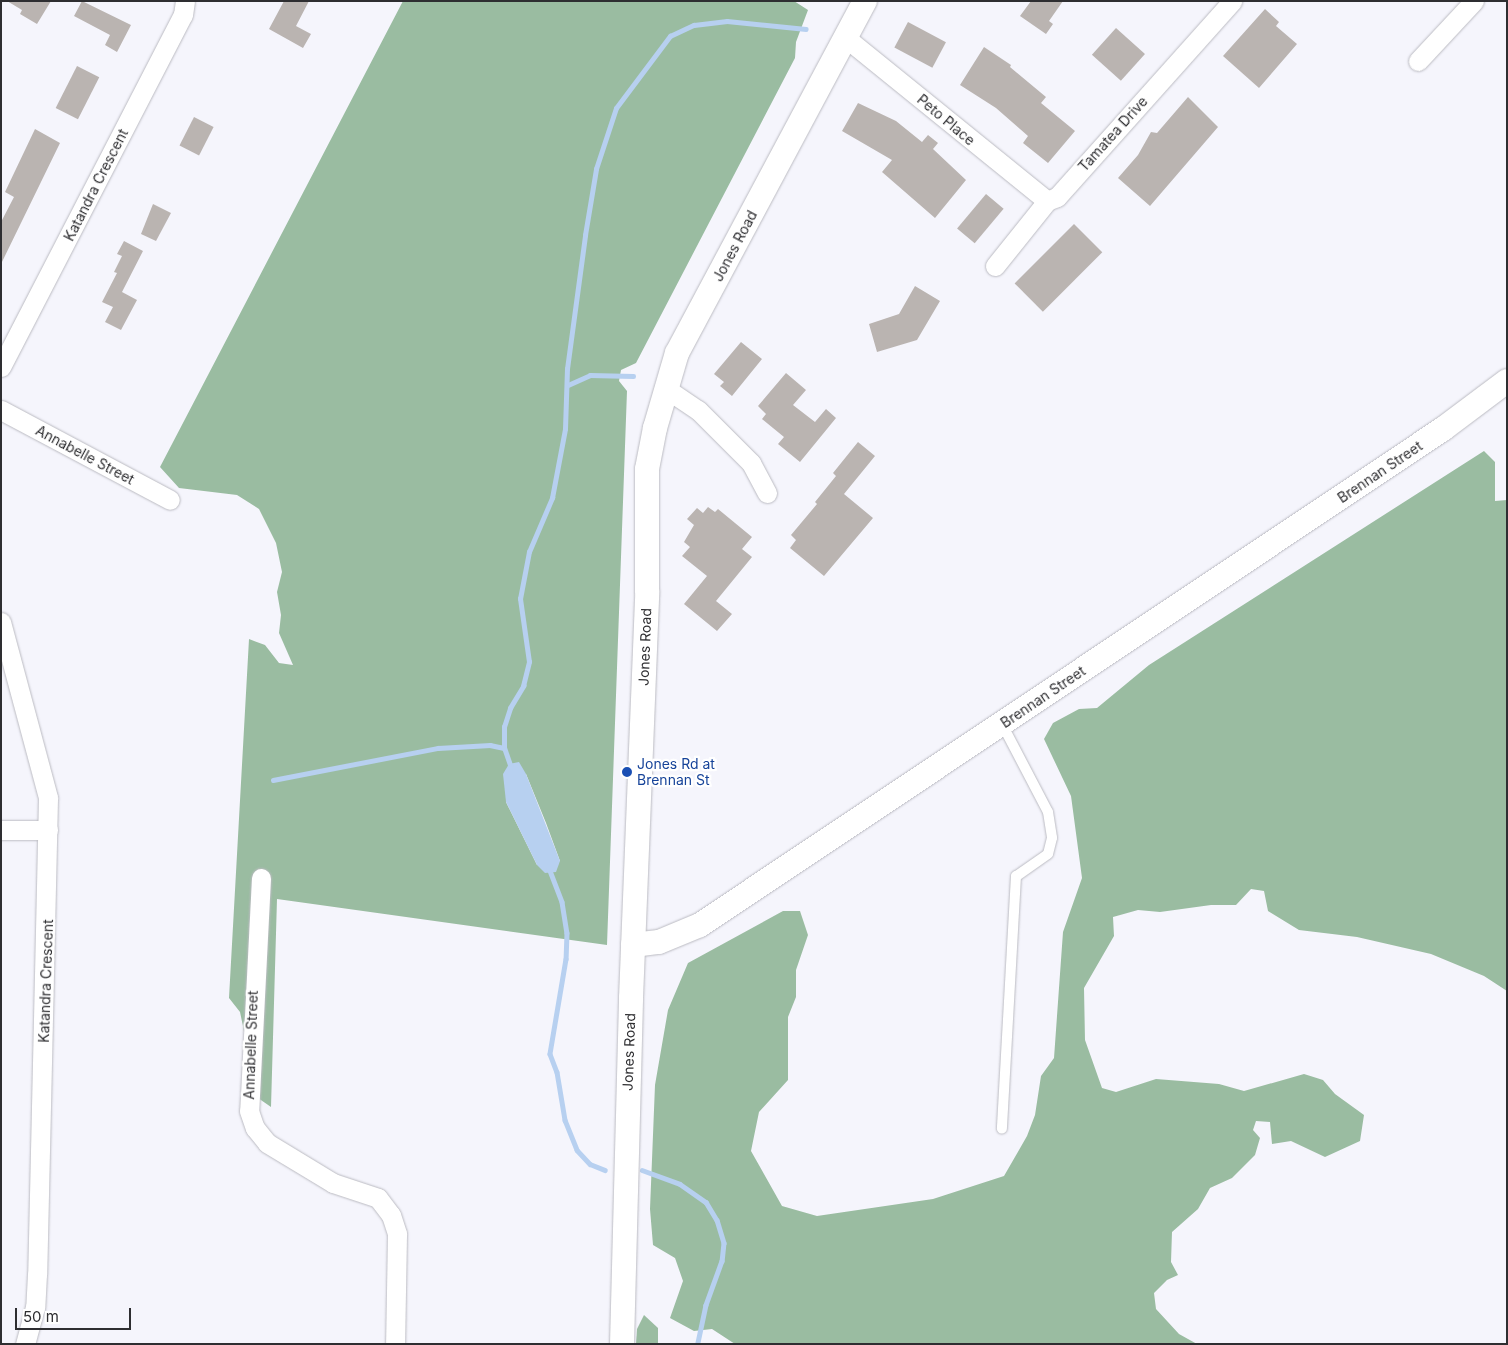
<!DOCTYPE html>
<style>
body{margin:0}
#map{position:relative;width:1508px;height:1345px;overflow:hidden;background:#f5f5fc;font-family:Inter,sans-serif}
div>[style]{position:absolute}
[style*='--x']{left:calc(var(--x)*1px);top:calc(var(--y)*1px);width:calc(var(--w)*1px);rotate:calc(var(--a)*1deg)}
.forest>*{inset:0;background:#9abca1}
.water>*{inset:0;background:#b7d0f0}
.stream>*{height:4.5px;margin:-2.25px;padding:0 2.25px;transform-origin:2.25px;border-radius:2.25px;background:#b7d0f0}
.building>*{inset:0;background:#bab4b1;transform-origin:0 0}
.roads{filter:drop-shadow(0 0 1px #bbbbc2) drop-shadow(0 0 1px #bbbbc2)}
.service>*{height:10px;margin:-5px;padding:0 5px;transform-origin:5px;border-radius:5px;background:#fff}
.minor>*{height:19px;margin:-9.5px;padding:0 9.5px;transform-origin:9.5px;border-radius:9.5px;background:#fff}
.tertiary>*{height:24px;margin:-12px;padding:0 12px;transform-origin:12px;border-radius:12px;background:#fff}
.dots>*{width:14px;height:14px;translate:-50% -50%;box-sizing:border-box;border:2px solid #fff;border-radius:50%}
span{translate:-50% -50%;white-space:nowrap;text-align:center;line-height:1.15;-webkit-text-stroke:4.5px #fff;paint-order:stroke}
.street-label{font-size:14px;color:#2e2e31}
.transit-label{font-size:14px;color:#164399}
.left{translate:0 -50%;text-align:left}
.frame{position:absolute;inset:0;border:2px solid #2e2e31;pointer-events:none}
.scale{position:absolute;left:15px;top:1308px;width:116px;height:22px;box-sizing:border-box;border:2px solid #2e2e31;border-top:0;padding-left:6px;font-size:15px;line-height:18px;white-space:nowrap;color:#2e2e31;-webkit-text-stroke:4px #fff;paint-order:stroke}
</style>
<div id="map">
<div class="forest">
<div style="clip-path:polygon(evenodd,403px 1px,794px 1px,808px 10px,796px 42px,795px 58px,636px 363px,621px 370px,619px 381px,627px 391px,607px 945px,277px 899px,271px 1107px,258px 1098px,240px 1012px,229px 998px,249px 639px,265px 645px,279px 663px,293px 665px,279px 633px,281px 615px,277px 592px,282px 572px,276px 543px,259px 509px,237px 495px,179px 488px,160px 467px,403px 1px,526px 774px,546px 823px,560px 861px,537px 865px,506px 802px,526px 774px)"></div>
<div style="clip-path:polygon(1484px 451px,1495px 462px,1495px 501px,1507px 500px,1507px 991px,1484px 976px,1431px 954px,1357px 937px,1299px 930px,1268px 911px,1264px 891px,1251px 889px,1236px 905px,1211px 905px,1160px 912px,1138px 910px,1113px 917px,1114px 936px,1084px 988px,1085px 1040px,1102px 1088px,1116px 1092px,1156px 1079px,1219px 1084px,1244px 1091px,1304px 1074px,1323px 1080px,1335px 1094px,1364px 1115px,1360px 1141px,1325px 1157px,1291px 1141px,1272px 1144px,1270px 1122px,1256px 1121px,1253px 1130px,1260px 1138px,1255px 1155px,1232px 1178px,1210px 1188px,1198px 1209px,1172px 1232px,1171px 1262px,1178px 1275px,1167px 1280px,1154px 1293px,1156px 1309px,1179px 1334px,1197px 1344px,735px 1344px,712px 1329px,694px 1331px,670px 1318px,683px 1281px,675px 1258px,653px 1245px,650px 1209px,655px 1085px,668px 1010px,688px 963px,783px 911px,800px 911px,808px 935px,796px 970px,796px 997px,788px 1017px,788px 1080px,759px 1112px,751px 1151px,782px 1206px,817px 1216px,933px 1199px,1004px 1176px,1027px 1136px,1035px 1115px,1041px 1076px,1054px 1058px,1063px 932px,1082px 878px,1071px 796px,1044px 739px,1053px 723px,1079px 709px,1097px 708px,1149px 665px)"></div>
<div style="clip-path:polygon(644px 1315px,658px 1328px,658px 1344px,636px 1344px,637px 1329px)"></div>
</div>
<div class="water">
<div style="clip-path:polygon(519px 762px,526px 774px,560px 861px,556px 872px,545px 873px,537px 865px,506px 802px,503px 774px,509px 764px)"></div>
</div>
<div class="stream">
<div style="--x:568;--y:385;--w:24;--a:-24"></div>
<div style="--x:590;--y:375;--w:43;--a:1.3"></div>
<div style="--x:511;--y:768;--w:21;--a:-109"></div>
<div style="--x:504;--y:748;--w:21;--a:-90"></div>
<div style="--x:504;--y:727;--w:20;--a:-72"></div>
<div style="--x:510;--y:708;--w:26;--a:-59"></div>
<div style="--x:523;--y:686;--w:25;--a:-76"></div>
<div style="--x:529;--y:662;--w:64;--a:-98.1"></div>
<div style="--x:520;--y:599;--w:48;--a:-79.2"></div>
<div style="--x:529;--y:552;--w:59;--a:-66.9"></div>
<div style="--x:552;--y:498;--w:70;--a:-79.3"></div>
<div style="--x:565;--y:429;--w:60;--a:-88.1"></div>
<div style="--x:567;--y:369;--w:135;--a:-82.3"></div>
<div style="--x:585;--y:235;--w:67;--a:-80.5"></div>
<div style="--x:596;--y:169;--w:64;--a:-71.8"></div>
<div style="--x:616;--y:108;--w:90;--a:-53.1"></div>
<div style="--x:670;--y:36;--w:26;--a:-25"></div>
<div style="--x:694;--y:25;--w:33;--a:-7"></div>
<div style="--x:727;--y:21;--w:79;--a:5.8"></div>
<div style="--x:273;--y:780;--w:168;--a:-11"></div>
<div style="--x:438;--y:748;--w:52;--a:-3.3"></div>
<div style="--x:490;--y:745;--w:14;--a:12"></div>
<div style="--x:549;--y:868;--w:36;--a:69"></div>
<div style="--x:562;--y:902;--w:31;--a:81"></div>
<div style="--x:567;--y:933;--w:26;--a:92"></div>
<div style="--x:566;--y:959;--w:96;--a:99.6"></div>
<div style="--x:550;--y:1054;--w:19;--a:69"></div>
<div style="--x:557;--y:1072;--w:49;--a:80.5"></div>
<div style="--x:565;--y:1120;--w:32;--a:68"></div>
<div style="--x:577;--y:1150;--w:19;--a:47"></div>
<div style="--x:590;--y:1164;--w:16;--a:22"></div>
<div style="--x:642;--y:1170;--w:40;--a:20.2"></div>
<div style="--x:680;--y:1184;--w:32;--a:35"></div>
<div style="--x:706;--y:1202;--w:21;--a:59"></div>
<div style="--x:717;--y:1220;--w:24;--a:73"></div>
<div style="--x:724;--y:1243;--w:18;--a:96"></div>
<div style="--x:722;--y:1261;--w:47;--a:110"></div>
<div style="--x:706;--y:1305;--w:40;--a:102"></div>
</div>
<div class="building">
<div style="clip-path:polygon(7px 1px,51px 1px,37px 24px,20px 14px,22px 10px)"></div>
<div style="clip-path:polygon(82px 1px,131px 25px,117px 52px,105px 45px,110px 35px,74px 16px)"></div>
<div style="clip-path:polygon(284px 1px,309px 1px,296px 26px,311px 34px,303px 48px,269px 29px)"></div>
<div style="clip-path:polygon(1031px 1px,1063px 1px,1049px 21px,1053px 24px,1046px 34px,1020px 16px)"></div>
<div style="clip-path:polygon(1265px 9px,1279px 22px,1276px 26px,1297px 44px,1259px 88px,1223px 56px)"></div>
<div style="left:908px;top:22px;width:43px;height:29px;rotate:28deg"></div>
<div style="left:1116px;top:28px;width:39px;height:36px;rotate:42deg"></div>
<div style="clip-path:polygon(984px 47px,1011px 65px,1010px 67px,1046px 97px,1041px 103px,1075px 131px,1048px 163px,1023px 143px,1028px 136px,996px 108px,960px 85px)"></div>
<div style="left:77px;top:66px;width:25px;height:47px;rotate:27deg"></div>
<div style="clip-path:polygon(1188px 97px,1218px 127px,1150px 206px,1118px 178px,1138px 155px,1151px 132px,1157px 133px)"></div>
<div style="clip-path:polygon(858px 103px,896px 121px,922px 142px,928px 135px,938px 143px,933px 149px,966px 180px,935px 218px,882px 172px,892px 160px,842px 131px)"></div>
<div style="left:194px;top:117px;width:22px;height:32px;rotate:27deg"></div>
<div style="clip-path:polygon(35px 129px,60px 143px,1px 264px,1px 222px,14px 197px,5px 192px)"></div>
<div style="left:986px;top:194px;width:23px;height:45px;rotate:40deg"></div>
<div style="clip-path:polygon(153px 204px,171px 213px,156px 241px,141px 234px)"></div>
<div style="left:1074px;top:224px;width:40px;height:84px;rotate:45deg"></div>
<div style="clip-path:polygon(124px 241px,143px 251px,122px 292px,137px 300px,121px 330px,105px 322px,113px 307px,102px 302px,117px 273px,114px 272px,122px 256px,117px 254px)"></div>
<div style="clip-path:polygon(915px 286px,940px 301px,917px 340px,877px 352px,869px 324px,899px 314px)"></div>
<div style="clip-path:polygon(741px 342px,762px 359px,732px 396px,720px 386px,724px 382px,714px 374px)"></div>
<div style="clip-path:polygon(786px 373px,806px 390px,793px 405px,815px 422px,826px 409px,836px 418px,800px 462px,778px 444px,784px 437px,762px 419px,766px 414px,758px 406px)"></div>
<div style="clip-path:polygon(858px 442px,875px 456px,844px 494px,873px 518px,824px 576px,790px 548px,796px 540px,791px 535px,817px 504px,815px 502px,836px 476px,833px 473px)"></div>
<div style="clip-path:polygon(708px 507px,715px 512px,718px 509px,752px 537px,742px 549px,752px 557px,716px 601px,732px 614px,717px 631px,684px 604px,707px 576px,682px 556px,690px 547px,684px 542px,694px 525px,687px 519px,697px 508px,703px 513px)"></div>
</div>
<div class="roads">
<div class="service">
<div style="--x:1002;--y:724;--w:99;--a:62.4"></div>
<div style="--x:1048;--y:812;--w:26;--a:81"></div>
<div style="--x:1052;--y:838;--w:16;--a:104"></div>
<div style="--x:1048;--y:854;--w:39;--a:145"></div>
<div style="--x:1016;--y:876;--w:253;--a:93.2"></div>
</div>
<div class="minor">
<div style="--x:846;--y:38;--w:259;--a:39"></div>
<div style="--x:1418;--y:61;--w:82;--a:-47"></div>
<div style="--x:995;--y:266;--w:83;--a:-51.3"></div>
<div style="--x:1047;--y:201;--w:11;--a:-22"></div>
<div style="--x:1057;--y:197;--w:263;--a:-48.2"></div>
<div style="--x:1;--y:367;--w:396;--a:-62.7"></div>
<div style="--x:183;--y:15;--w:14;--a:-82"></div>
<div style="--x:665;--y:388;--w:40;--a:34"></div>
<div style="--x:698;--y:410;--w:75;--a:45"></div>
<div style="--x:751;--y:463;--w:34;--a:62"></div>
<div style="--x:1;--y:410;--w:191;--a:28"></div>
<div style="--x:1;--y:622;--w:182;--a:75"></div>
<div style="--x:48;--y:798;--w:476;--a:91.3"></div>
<div style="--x:37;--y:1274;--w:33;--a:93"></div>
<div style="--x:35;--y:1307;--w:38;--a:105"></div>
<div style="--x:1;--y:830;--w:47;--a:0"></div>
<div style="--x:261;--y:878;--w:233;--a:92.9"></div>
<div style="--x:249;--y:1111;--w:18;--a:71"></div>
<div style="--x:255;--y:1128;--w:19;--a:51"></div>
<div style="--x:267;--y:1143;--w:77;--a:31.2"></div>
<div style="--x:333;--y:1183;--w:47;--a:18.4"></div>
<div style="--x:378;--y:1198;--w:21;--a:53"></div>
<div style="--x:391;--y:1215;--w:20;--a:72"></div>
<div style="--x:397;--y:1234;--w:110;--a:91"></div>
</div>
<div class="tertiary">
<div style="--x:633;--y:945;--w:26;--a:-7"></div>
<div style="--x:659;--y:942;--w:44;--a:-22.5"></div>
<div style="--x:700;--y:925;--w:893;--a:-33.73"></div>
<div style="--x:1443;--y:429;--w:80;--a:-36.9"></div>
<div style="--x:622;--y:1344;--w:346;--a:-88.5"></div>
<div style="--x:631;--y:998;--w:407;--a:-87.7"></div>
<div style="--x:647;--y:591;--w:122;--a:-90"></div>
<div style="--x:647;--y:469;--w:42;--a:-79"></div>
<div style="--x:655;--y:428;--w:78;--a:-73.7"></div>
<div style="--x:677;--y:353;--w:399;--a:-61.9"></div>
</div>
</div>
<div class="dots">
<div style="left:627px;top:772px;background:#1a4fb4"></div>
</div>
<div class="street-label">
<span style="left:946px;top:120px;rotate:40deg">Peto Place</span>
<span style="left:1113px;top:134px;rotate:-48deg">Tamatea Drive</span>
<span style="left:96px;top:185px;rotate:-63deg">Katandra Crescent</span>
<span style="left:735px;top:246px;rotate:-62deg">Jones Road</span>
<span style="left:85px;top:455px;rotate:28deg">Annabelle Street</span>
<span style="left:1380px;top:472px;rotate:-34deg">Brennan Street</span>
<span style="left:645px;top:647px;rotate:-88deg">Jones Road</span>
<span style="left:1043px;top:697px;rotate:-34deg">Brennan Street</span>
<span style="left:46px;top:981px;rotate:-88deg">Katandra Crescent</span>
<span style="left:251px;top:1045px;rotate:-88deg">Annabelle Street</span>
<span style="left:629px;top:1052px;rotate:-88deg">Jones Road</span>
</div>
<div class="transit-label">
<span class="left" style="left:637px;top:772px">Jones Rd at<br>Brennan St</span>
</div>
<div class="frame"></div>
<div class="scale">50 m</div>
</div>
